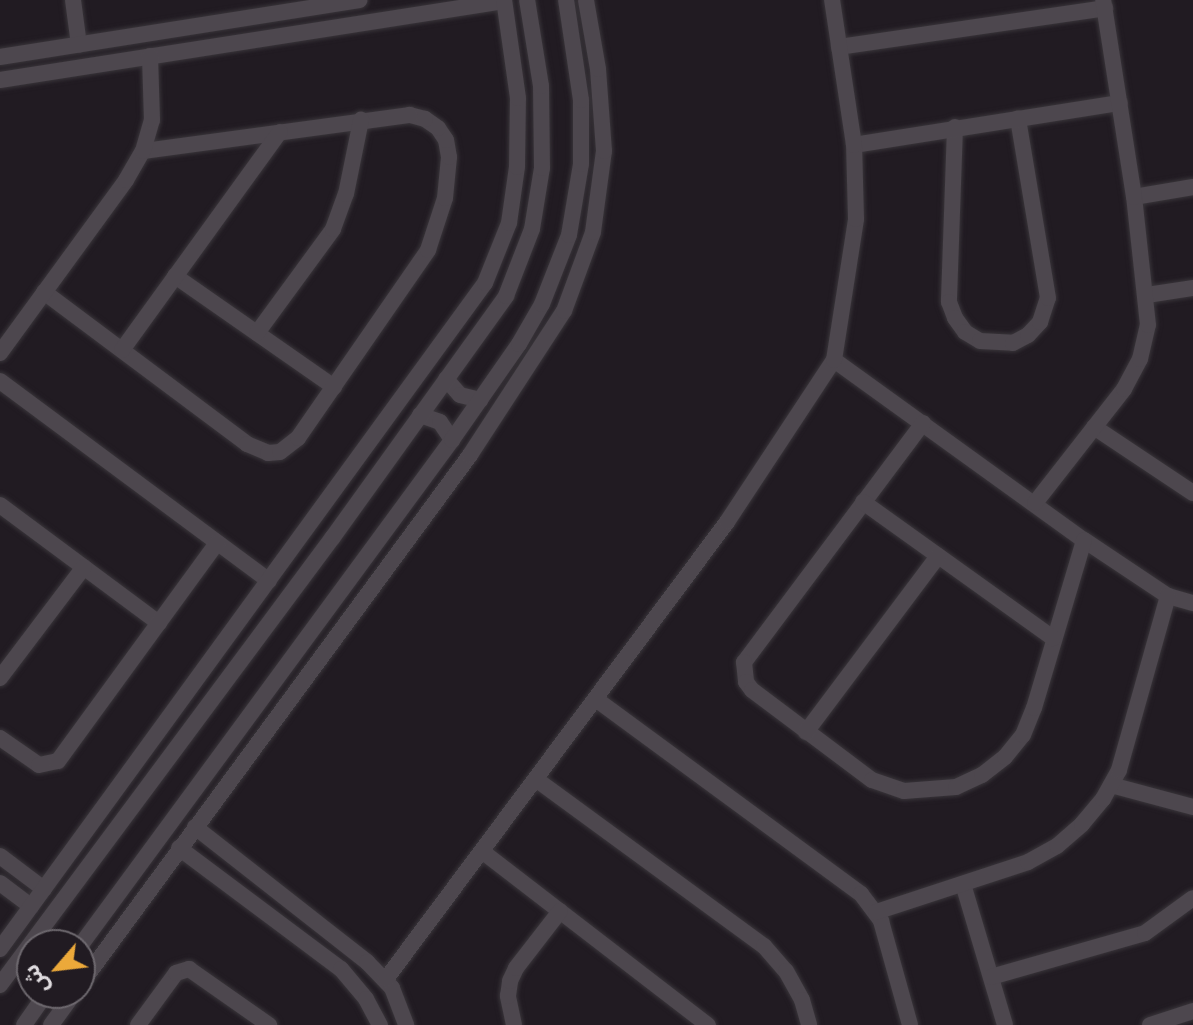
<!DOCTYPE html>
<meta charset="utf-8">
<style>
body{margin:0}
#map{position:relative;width:1193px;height:1025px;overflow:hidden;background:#211b22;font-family:Bitter,"Noto Sans Arabic",serif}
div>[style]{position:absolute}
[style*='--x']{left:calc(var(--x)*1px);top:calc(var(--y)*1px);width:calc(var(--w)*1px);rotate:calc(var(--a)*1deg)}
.roads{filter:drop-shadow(0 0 2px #39353a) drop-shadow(0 0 2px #39353a)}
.minor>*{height:16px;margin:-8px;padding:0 8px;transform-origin:8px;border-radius:8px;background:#4d474e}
span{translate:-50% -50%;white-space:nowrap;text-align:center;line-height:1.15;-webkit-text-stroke:7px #211b22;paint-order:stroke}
.north{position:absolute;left:16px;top:929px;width:80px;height:80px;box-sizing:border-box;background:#211b22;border:2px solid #6d686e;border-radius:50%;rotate:242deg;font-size:22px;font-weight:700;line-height:32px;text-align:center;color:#dfdbdf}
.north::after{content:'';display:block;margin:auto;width:28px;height:36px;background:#eca93a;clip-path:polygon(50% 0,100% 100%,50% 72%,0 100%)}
</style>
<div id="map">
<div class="roads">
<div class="minor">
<div style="--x:73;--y:0;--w:45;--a:82.4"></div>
<div style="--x:839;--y:47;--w:269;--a:-8.3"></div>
<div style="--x:0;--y:57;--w:364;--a:-9"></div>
<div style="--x:0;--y:80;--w:510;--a:-8.91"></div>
<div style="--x:955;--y:127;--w:175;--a:92"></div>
<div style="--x:949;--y:302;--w:17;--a:69"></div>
<div style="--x:955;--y:318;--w:17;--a:54"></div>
<div style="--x:965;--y:332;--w:17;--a:31"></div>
<div style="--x:980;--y:341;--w:33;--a:3"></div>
<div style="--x:1013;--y:343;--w:17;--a:-28"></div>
<div style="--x:1028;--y:335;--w:18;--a:-47"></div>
<div style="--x:1040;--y:322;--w:25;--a:-72"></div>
<div style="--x:1048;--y:298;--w:182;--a:-99.5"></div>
<div style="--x:854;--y:145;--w:269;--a:-9"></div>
<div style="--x:1134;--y:197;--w:60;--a:-9.6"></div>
<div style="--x:175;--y:276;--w:194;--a:34.9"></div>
<div style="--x:44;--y:292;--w:254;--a:36.8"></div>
<div style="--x:247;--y:444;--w:23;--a:23"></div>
<div style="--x:268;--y:453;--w:12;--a:-5"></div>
<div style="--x:280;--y:452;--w:23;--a:-38"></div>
<div style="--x:298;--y:438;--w:229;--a:-55.3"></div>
<div style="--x:428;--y:250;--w:55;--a:-71.9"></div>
<div style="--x:445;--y:198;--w:41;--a:-84.4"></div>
<div style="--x:449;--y:157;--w:17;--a:-100"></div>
<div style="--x:446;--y:140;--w:14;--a:-124"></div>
<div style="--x:438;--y:128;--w:16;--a:-145"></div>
<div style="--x:425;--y:119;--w:16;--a:-165"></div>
<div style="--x:410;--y:115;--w:269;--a:172.3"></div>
<div style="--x:1147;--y:295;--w:47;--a:-8.7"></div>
<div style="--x:257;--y:333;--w:129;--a:-53.8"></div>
<div style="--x:333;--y:229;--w:37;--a:-70"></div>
<div style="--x:346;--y:194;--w:76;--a:-78.5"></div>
<div style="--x:122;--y:350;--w:269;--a:-54.1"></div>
<div style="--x:0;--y:353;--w:214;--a:-53.9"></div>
<div style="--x:126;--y:180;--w:34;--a:-60"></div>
<div style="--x:143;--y:151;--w:32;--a:-74"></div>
<div style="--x:152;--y:120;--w:64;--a:-91.8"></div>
<div style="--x:834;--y:360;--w:308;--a:35.8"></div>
<div style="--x:1084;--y:540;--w:101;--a:33.7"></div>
<div style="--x:1168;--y:596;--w:26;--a:16"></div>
<div style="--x:446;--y:379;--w:21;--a:49"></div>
<div style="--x:460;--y:395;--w:21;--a:14"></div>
<div style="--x:0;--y:381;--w:335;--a:36.6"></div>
<div style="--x:420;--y:415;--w:21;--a:19"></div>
<div style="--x:440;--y:422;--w:22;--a:56"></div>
<div style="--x:923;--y:423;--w:299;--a:126.8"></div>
<div style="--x:744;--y:662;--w:20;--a:84"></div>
<div style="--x:746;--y:682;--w:10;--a:53"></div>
<div style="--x:752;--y:690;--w:150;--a:36.9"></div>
<div style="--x:872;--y:780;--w:34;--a:19"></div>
<div style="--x:904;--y:791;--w:52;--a:-4.4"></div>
<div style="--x:956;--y:787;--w:29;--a:-25"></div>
<div style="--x:982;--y:775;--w:29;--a:-38"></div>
<div style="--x:1005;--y:757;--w:28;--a:-51"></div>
<div style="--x:1023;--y:735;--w:29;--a:-68"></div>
<div style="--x:1034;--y:708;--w:175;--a:-73.4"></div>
<div style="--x:1094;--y:427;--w:119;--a:33.7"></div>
<div style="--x:863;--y:502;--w:234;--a:35.6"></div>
<div style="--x:1035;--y:503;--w:145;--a:-52"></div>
<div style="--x:1124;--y:389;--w:34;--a:-62"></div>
<div style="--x:1140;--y:359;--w:35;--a:-77"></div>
<div style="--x:1148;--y:325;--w:129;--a:-96.2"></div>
<div style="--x:1134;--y:197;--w:199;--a:-98.9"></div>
<div style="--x:0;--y:505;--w:198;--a:36.6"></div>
<div style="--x:0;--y:678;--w:139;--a:-52.9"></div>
<div style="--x:597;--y:700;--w:328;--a:36.3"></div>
<div style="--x:861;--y:894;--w:34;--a:53"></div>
<div style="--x:881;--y:921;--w:108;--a:74.4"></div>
<div style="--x:806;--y:732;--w:220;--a:-53.1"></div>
<div style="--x:0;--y:738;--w:47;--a:34.7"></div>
<div style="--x:39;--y:765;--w:19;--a:-12"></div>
<div style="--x:58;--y:761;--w:270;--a:-53.9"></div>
<div style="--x:537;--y:780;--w:281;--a:36.2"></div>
<div style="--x:764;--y:946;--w:33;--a:49"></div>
<div style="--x:786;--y:971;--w:33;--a:61"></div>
<div style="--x:802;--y:1000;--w:26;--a:74"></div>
<div style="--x:1111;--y:785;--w:85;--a:15"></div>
<div style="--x:195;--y:827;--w:219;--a:38.1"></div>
<div style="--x:367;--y:962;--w:36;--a:46"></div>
<div style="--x:392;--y:988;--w:40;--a:69"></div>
<div style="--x:179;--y:848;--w:202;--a:36.8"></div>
<div style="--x:341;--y:969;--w:39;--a:50"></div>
<div style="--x:366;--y:999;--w:30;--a:62"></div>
<div style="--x:483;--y:852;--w:284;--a:37.6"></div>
<div style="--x:0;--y:856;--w:55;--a:36.9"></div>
<div style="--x:0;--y:883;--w:39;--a:37"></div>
<div style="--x:963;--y:884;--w:147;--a:73.4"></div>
<div style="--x:876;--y:912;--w:160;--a:-18.2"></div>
<div style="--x:1028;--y:862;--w:33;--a:-29"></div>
<div style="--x:1057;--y:846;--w:33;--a:-41"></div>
<div style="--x:1082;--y:824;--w:33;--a:-50"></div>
<div style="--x:1103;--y:799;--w:33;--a:-61"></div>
<div style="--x:1119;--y:770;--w:181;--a:-74.3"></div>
<div style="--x:80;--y:946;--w:628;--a:-53.68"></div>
<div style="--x:452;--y:440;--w:117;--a:-55.1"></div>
<div style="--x:519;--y:344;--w:46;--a:-60.1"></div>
<div style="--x:542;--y:304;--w:74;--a:-68.6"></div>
<div style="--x:569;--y:235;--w:72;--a:-80.4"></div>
<div style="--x:581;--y:164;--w:64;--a:-90"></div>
<div style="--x:581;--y:100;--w:101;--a:-98.5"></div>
<div style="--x:0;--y:949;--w:824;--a:-53.94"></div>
<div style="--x:485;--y:283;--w:65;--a:-68.2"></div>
<div style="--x:509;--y:223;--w:57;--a:-81.9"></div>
<div style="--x:517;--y:167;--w:69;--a:-89.2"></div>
<div style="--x:518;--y:98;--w:99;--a:-98.1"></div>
<div style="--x:991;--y:977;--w:160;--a:-15.9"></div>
<div style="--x:1145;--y:933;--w:59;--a:-36.1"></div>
<div style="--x:386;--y:979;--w:570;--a:-53.27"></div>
<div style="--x:727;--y:522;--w:194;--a:-56.6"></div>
<div style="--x:834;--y:360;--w:143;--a:-81.1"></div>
<div style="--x:856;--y:219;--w:74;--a:-91.5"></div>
<div style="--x:854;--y:145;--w:147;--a:-98.6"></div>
<div style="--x:0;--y:985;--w:558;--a:-53.38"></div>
<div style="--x:333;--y:537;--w:297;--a:-54.3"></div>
<div style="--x:506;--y:296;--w:72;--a:-68.8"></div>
<div style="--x:532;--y:229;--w:62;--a:-80.7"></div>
<div style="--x:542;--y:168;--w:82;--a:-90.7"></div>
<div style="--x:541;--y:86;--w:87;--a:-99.2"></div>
<div style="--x:80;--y:985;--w:658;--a:-53.65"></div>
<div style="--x:470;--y:455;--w:172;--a:-56.9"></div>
<div style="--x:564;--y:311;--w:84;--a:-69.8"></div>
<div style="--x:593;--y:232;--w:82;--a:-82.3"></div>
<div style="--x:604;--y:151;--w:82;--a:-94.2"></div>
<div style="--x:598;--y:69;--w:70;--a:-99.9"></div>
<div style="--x:24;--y:1025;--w:39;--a:-55"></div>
<div style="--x:51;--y:1025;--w:39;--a:-54"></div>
<div style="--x:138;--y:1025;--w:64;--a:-53.8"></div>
<div style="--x:176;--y:973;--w:14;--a:-17"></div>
<div style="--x:189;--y:969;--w:98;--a:35"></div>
<div style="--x:514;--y:1025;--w:30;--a:-102"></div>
<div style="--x:508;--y:996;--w:15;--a:-82"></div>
<div style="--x:510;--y:981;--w:14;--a:-65"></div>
<div style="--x:516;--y:968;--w:72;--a:-52.3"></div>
<div style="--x:1150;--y:1025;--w:45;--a:-18"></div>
</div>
</div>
<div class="north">ش</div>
</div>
